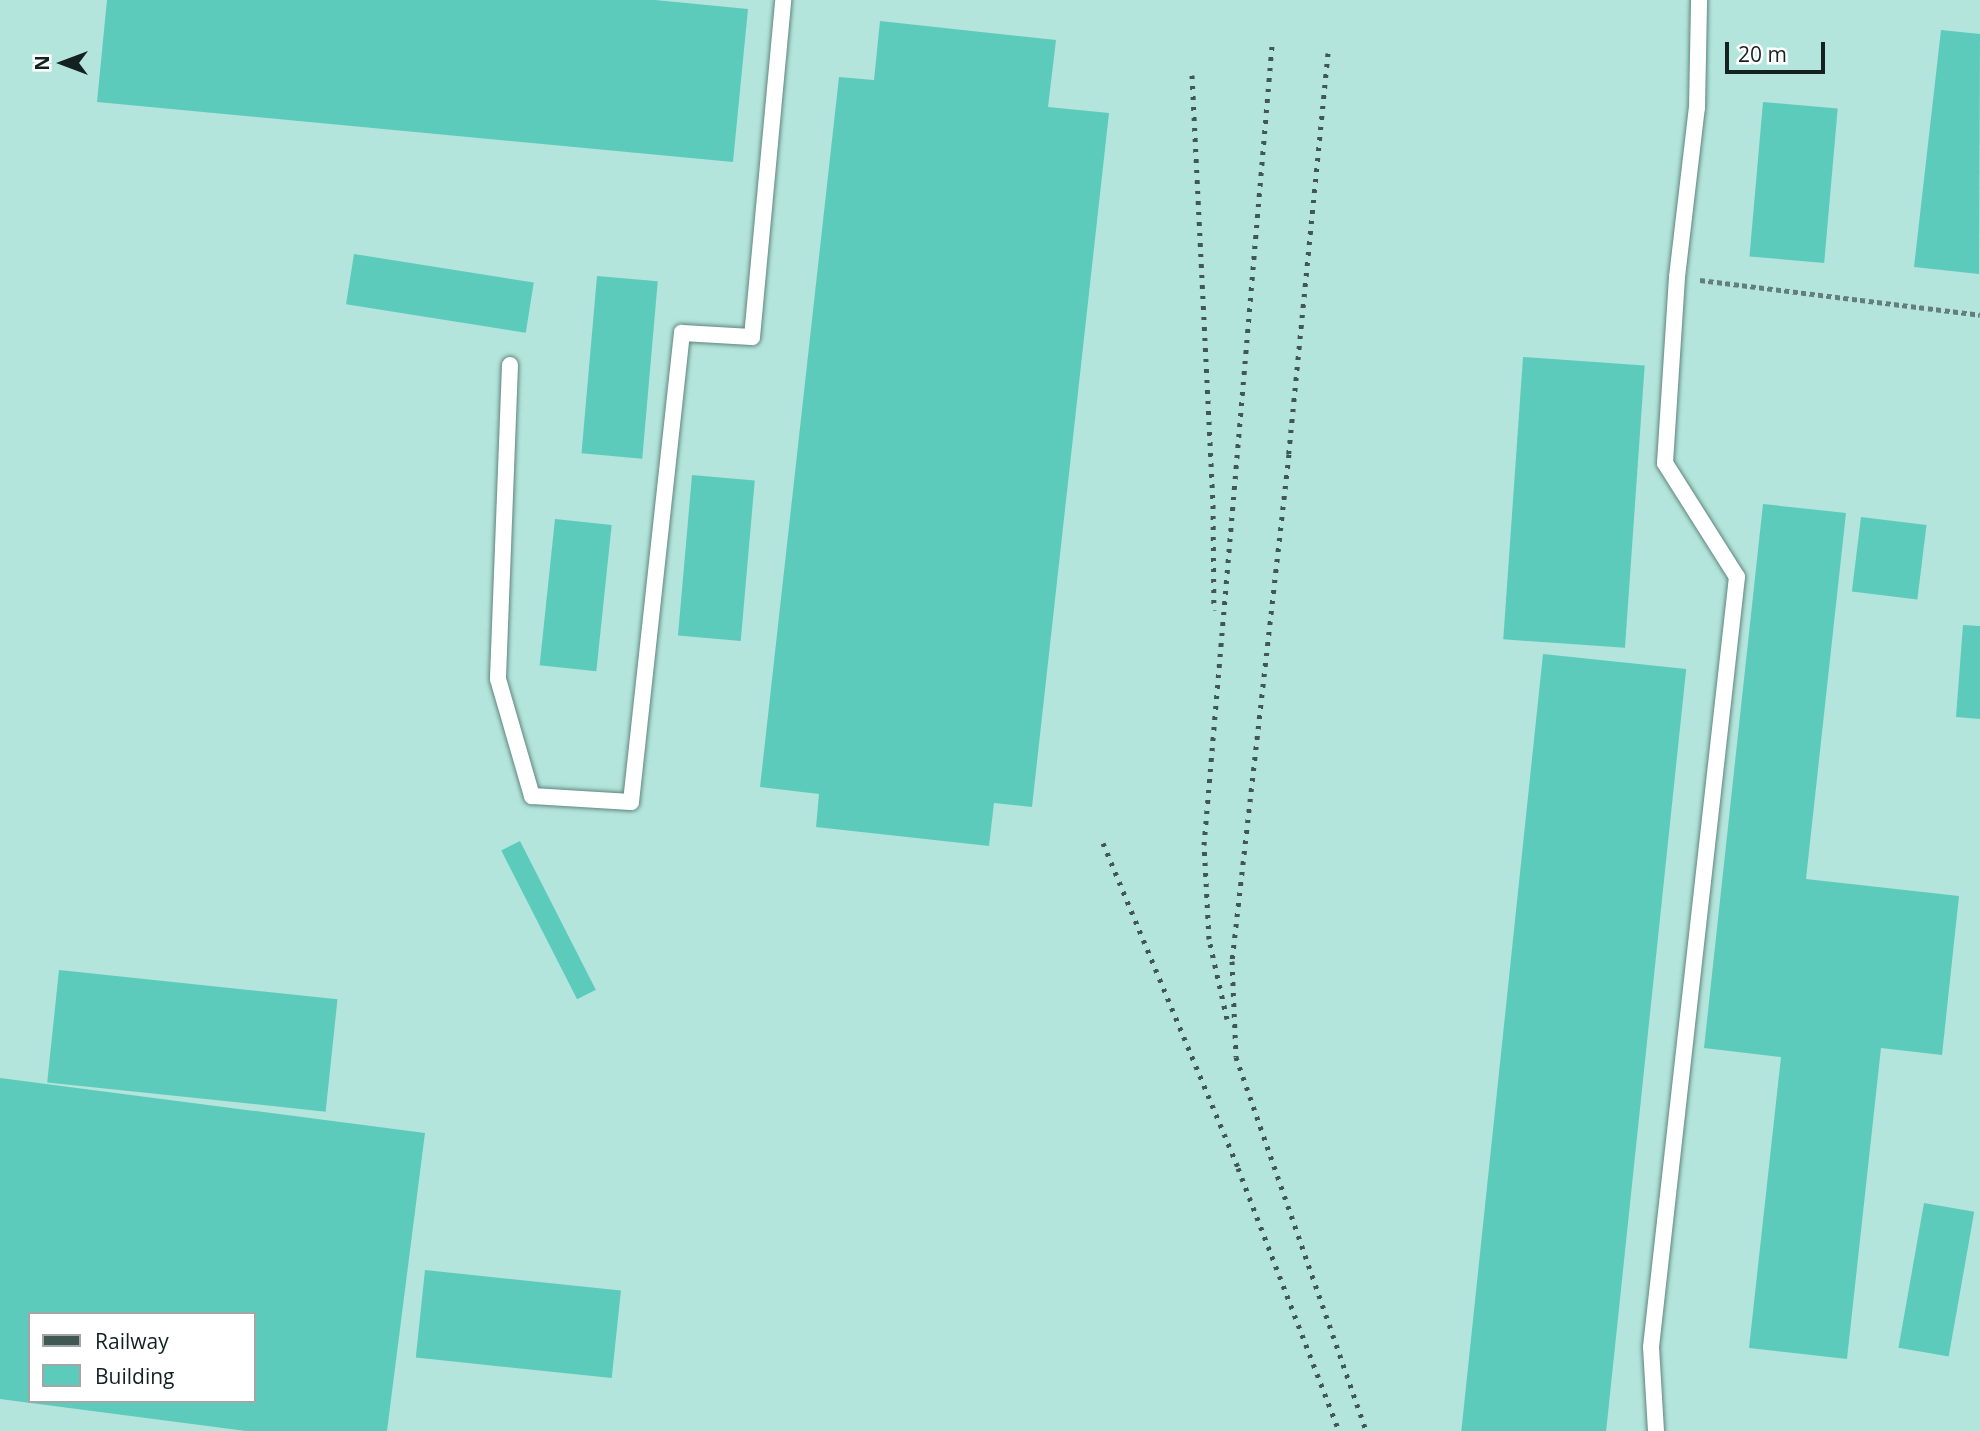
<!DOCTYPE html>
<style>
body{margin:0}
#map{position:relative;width:1980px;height:1431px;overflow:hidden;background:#c8f1e9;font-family:"Open Sans",sans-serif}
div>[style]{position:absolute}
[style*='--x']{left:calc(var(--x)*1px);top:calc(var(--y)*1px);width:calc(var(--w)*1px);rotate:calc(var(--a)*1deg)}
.built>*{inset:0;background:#b4e5dc}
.building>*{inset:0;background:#5dcbbb;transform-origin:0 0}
.path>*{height:4.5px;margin-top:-2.25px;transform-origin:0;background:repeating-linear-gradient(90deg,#647f7b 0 5px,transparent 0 8.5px)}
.roads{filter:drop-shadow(0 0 2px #60867f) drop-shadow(0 0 2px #60867f)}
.lane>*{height:16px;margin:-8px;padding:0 8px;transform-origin:8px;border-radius:8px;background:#fff}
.rail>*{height:5px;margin-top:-2.5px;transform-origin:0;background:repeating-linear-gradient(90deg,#415753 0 3.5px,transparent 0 10.5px)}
span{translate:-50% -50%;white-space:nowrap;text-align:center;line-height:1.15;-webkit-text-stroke:7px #fff;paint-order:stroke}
.legend{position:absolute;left:28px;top:1312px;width:228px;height:91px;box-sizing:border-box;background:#fff;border:2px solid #a1a7a6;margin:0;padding:9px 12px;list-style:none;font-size:21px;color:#132220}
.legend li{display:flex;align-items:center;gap:14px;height:35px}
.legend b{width:35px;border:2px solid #a1a7a6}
.north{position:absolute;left:28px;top:28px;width:70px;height:70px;-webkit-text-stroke:5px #fff;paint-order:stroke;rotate:270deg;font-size:19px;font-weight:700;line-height:28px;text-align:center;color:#132220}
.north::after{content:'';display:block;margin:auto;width:24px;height:32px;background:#132220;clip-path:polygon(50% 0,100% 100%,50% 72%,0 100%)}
.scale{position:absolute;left:1725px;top:42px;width:100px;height:32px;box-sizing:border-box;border:4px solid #132220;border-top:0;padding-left:9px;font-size:21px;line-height:24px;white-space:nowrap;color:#132220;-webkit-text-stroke:5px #fff;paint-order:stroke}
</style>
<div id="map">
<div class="built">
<div style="clip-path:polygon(evenodd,0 0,1980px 0,1980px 1431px,0 1431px,0 0,30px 1314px,254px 1314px,254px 1401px,30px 1401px,30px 1314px)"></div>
</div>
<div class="building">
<div style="clip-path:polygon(107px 0,655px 0,748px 9px,733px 162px,97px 102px)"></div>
<div style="clip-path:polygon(880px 21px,1056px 40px,1048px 107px,1109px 113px,1032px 807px,994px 803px,989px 846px,816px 827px,819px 794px,760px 787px,839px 77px,874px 80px)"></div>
<div style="clip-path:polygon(1941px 30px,1980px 34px,1979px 274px,1914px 267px)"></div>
<div style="left:1763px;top:102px;width:75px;height:155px;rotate:5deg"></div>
<div style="left:354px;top:254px;width:182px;height:51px;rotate:9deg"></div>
<div style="left:597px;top:276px;width:61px;height:178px;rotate:5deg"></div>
<div style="left:1523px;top:357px;width:122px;height:283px;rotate:4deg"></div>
<div style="left:692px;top:475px;width:63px;height:161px;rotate:5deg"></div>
<div style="clip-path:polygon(1763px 504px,1846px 513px,1806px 879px,1959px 896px,1942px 1055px,1881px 1048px,1847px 1359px,1749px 1348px,1781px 1057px,1704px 1048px)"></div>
<div style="left:1861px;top:517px;width:66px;height:75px;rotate:7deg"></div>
<div style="left:555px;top:519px;width:57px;height:147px;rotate:6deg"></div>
<div style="clip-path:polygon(1963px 625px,1980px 626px,1980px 719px,1956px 717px)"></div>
<div style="left:1543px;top:654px;width:144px;height:782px;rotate:6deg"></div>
<div style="left:520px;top:841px;width:167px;height:21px;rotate:63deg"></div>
<div style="left:59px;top:970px;width:280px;height:113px;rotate:6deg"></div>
<div style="clip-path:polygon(evenodd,0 1078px,425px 1133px,387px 1431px,246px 1431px,0 1399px,0 1078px,30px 1314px,254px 1314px,254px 1401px,30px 1401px,30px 1314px)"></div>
<div style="left:1924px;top:1203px;width:51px;height:147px;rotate:10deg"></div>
<div style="left:425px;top:1270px;width:197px;height:88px;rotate:6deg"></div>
</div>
<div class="path">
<div style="--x:1700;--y:280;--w:282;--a:7.1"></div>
</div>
<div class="roads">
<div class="lane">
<div style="--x:510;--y:365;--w:314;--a:92.2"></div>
<div style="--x:498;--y:679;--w:122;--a:73.8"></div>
<div style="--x:532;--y:796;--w:99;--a:3.5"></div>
<div style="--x:631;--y:802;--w:472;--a:-83.8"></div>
<div style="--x:682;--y:333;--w:70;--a:3.3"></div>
<div style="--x:752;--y:337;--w:338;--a:-84.7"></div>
<div style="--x:1656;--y:1431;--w:84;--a:-93.4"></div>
<div style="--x:1651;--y:1347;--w:775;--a:-83.63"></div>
<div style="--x:1737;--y:577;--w:135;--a:-122.3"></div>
<div style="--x:1665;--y:463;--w:186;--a:-86.3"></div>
<div style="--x:1677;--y:277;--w:170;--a:-83.3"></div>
<div style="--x:1697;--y:108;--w:108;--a:-88.9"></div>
</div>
</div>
<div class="rail">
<div style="--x:1328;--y:53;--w:403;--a:95.6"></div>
<div style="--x:1289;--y:454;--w:510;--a:96.41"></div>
<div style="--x:1232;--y:961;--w:96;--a:87.6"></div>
<div style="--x:1236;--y:1057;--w:396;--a:70.8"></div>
<div style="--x:1192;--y:75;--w:431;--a:87.2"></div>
<div style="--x:1213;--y:505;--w:105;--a:89.5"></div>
<div style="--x:1103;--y:843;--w:352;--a:67.4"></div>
<div style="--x:1238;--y:1168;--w:282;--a:69"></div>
<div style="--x:1227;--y:1019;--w:82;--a:-102.7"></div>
<div style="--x:1209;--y:939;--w:94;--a:-93"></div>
<div style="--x:1204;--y:845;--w:802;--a:-85.14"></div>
</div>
<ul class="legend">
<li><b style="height:9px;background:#415753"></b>Railway</li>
<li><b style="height:19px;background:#5dcbbb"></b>Building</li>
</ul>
<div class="north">N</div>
<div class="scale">20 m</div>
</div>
